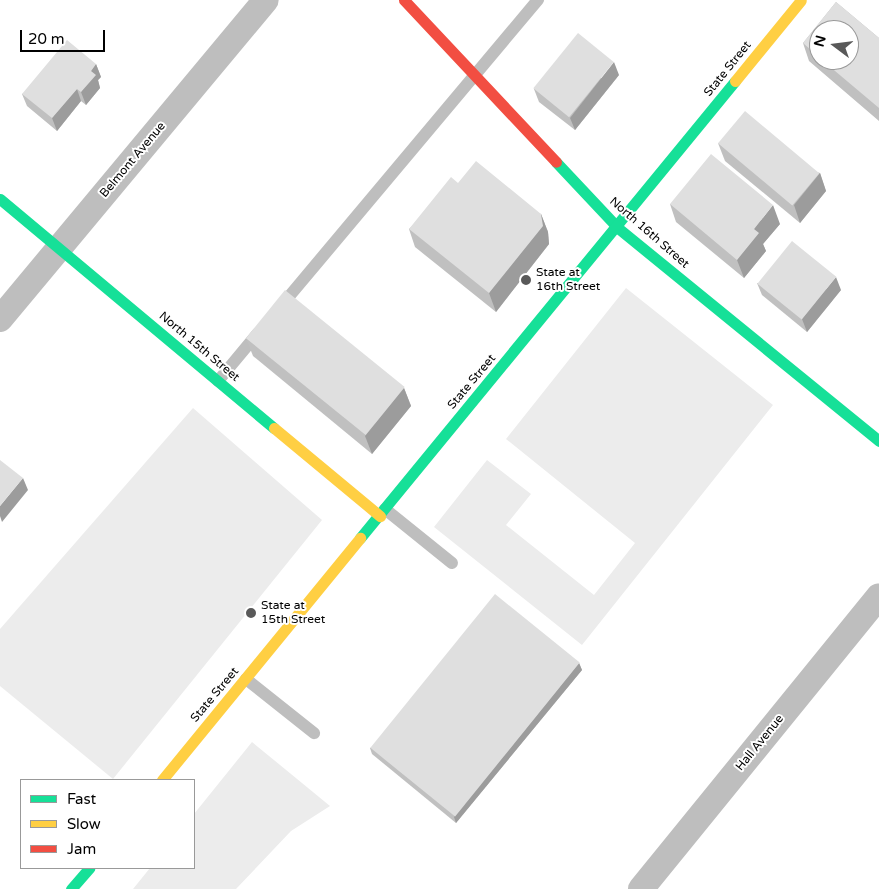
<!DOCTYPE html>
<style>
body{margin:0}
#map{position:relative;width:879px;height:889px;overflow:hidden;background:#fff;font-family:"Varela Round",sans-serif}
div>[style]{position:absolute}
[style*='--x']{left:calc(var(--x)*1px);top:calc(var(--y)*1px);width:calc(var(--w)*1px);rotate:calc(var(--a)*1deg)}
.green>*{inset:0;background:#ececec}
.lane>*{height:12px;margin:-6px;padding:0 6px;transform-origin:6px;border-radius:6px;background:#bebebe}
.street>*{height:26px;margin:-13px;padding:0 13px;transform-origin:13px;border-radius:13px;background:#bebebe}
.fast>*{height:11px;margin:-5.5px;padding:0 5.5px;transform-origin:5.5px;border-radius:5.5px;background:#16e098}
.slow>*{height:11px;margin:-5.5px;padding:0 5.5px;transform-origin:5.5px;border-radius:5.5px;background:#ffcf43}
.jam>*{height:11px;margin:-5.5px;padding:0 5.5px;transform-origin:5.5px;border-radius:5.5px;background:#f24e42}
.wall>*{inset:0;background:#c0c0c0}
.shaded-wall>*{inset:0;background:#9c9c9c}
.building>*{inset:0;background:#dfdfdf;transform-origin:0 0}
.dots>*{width:14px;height:14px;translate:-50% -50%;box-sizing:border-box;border:2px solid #fff;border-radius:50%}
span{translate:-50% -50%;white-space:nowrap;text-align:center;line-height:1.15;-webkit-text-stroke:4px #fff;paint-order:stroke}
.street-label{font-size:12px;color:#000}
.poi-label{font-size:12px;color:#000}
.left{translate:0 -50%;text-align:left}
.legend{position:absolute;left:20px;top:779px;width:175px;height:90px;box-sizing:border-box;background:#fff;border:1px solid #999;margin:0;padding:6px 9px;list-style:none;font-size:15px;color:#000}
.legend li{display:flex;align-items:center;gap:10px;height:25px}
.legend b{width:25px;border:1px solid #999}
.north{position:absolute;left:809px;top:20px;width:50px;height:50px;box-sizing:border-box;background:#fff;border:1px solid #999;border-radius:50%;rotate:285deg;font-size:14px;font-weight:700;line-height:20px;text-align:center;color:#000}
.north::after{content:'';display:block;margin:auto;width:18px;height:22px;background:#595959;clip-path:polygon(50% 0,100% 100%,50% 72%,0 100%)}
.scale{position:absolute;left:20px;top:30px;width:85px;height:22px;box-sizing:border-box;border:2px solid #000;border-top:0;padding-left:6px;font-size:15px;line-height:18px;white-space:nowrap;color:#000;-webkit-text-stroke:4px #fff;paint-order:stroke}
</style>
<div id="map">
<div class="green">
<div style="clip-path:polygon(626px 288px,773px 405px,582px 645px,434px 527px,487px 460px,531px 494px,506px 525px,594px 595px,635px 543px,506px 439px)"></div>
<div style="clip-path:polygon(193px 408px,322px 520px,113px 779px,0 686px,0 629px)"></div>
<div style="clip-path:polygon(252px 742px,330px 806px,291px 831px,236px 889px,133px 889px,150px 868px,194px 868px,194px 814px)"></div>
</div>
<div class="lane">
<div style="--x:281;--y:306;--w:400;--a:-50"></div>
<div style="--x:218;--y:381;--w:62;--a:-50.2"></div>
<div style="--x:385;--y:509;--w:86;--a:38.9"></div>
<div style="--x:246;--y:679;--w:87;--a:38.5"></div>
</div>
<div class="street">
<div style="--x:0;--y:319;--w:415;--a:-50.2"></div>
<div style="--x:641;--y:889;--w:377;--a:-50.9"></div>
</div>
<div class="fast">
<div style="--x:556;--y:162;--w:91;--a:46.8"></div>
<div style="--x:618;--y:228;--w:337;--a:39.2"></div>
<div style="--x:0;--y:199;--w:357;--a:39.9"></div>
<div style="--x:360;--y:538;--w:591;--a:-50.63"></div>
<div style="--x:71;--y:889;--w:28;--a:-49"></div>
</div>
<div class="slow">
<div style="--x:735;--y:81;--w:104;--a:-50.8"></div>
<div style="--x:274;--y:428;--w:138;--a:39.7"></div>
<div style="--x:162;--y:780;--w:313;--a:-50.7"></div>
</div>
<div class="jam">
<div style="--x:404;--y:0;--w:222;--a:46.8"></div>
</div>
<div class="wall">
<div style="clip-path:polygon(evenodd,836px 2px,879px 38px,879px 121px,809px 61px,803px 43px,836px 2px,819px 30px,849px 30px,849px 60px,819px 60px,819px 30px)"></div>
<div style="clip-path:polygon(96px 64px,101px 77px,98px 80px,100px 88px,86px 105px,81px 101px,57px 131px,27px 106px,22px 94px)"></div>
<div style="clip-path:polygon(619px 75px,575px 130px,539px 102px,534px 89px)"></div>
<div style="clip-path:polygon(718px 143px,820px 173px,826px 191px,800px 223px,725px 161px)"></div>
<div style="clip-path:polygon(458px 183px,541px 214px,548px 232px,549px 244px,496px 312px,415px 247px,409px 229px)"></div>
<div style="clip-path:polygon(670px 204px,780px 224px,763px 244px,766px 251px,744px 278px,676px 222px)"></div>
<div style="clip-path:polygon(757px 283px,841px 290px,807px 332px,762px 295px)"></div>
<div style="clip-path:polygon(246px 338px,404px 388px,411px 406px,372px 454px,253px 356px)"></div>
<div style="clip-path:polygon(579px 663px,582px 670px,456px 823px,372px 754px,370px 748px)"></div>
</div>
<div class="shaded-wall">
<div style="clip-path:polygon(614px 62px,619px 75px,575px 130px,570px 118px)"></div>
<div style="clip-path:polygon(96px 64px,101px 77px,98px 80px,100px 88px,86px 105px,81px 92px,91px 71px)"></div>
<div style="clip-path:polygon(77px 89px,81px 101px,57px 131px,52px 118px)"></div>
<div style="clip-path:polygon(820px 173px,826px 191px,800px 223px,794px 205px)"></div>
<div style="clip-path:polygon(773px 205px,780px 224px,763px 244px,766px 251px,744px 278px,737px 260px,754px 229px)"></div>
<div style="clip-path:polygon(541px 214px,548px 232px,549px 244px,496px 312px,489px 293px)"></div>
<div style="clip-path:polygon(836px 277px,841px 290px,807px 332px,802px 319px)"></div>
<div style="clip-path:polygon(404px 388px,411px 406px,372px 454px,365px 436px)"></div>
<div style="clip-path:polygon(23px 478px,28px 490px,2px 522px,0 516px,0 506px)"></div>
<div style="clip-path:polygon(579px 663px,582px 670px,456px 823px,454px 817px)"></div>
</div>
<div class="building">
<div style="clip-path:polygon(836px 2px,879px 38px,879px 108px,822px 60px,849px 60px,849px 30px,819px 30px,819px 57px,803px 43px)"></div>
<div style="left:578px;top:33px;width:46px;height:71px;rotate:39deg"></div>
<div style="clip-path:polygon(67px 40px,96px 64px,91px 71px,96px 75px,81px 92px,77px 89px,52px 118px,22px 94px)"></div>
<div style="left:745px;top:111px;width:97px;height:42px;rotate:40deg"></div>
<div style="clip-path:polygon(711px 154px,773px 205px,754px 229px,759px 233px,737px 260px,670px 204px)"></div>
<div style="clip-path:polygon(476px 161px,541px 214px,543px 226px,489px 293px,409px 229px,451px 177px,458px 183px)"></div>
<div style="left:792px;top:241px;width:57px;height:55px;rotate:39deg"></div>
<div style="left:285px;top:290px;width:154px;height:62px;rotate:39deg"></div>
<div style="clip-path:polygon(0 460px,23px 478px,0 506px)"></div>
<div style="left:495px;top:594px;width:109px;height:198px;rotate:39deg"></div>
</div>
<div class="dots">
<div style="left:526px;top:280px;background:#595959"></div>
<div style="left:251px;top:613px;background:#595959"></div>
</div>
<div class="street-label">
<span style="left:728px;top:69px;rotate:-51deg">State Street</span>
<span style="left:133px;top:160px;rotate:-50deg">Belmont Avenue</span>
<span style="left:649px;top:233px;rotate:41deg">North 16th Street</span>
<span style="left:199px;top:347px;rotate:40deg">North 15th Street</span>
<span style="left:472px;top:382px;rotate:-50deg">State Street</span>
<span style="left:215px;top:695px;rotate:-50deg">State Street</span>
<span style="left:760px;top:743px;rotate:-51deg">Hall Avenue</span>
</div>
<div class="poi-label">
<span class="left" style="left:536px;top:280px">State at<br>16th Street</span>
<span class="left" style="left:261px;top:613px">State at<br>15th Street</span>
</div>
<ul class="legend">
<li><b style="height:6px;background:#16e098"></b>Fast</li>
<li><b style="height:6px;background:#ffcf43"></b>Slow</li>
<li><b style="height:6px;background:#f24e42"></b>Jam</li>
</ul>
<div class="north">N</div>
<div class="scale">20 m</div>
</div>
